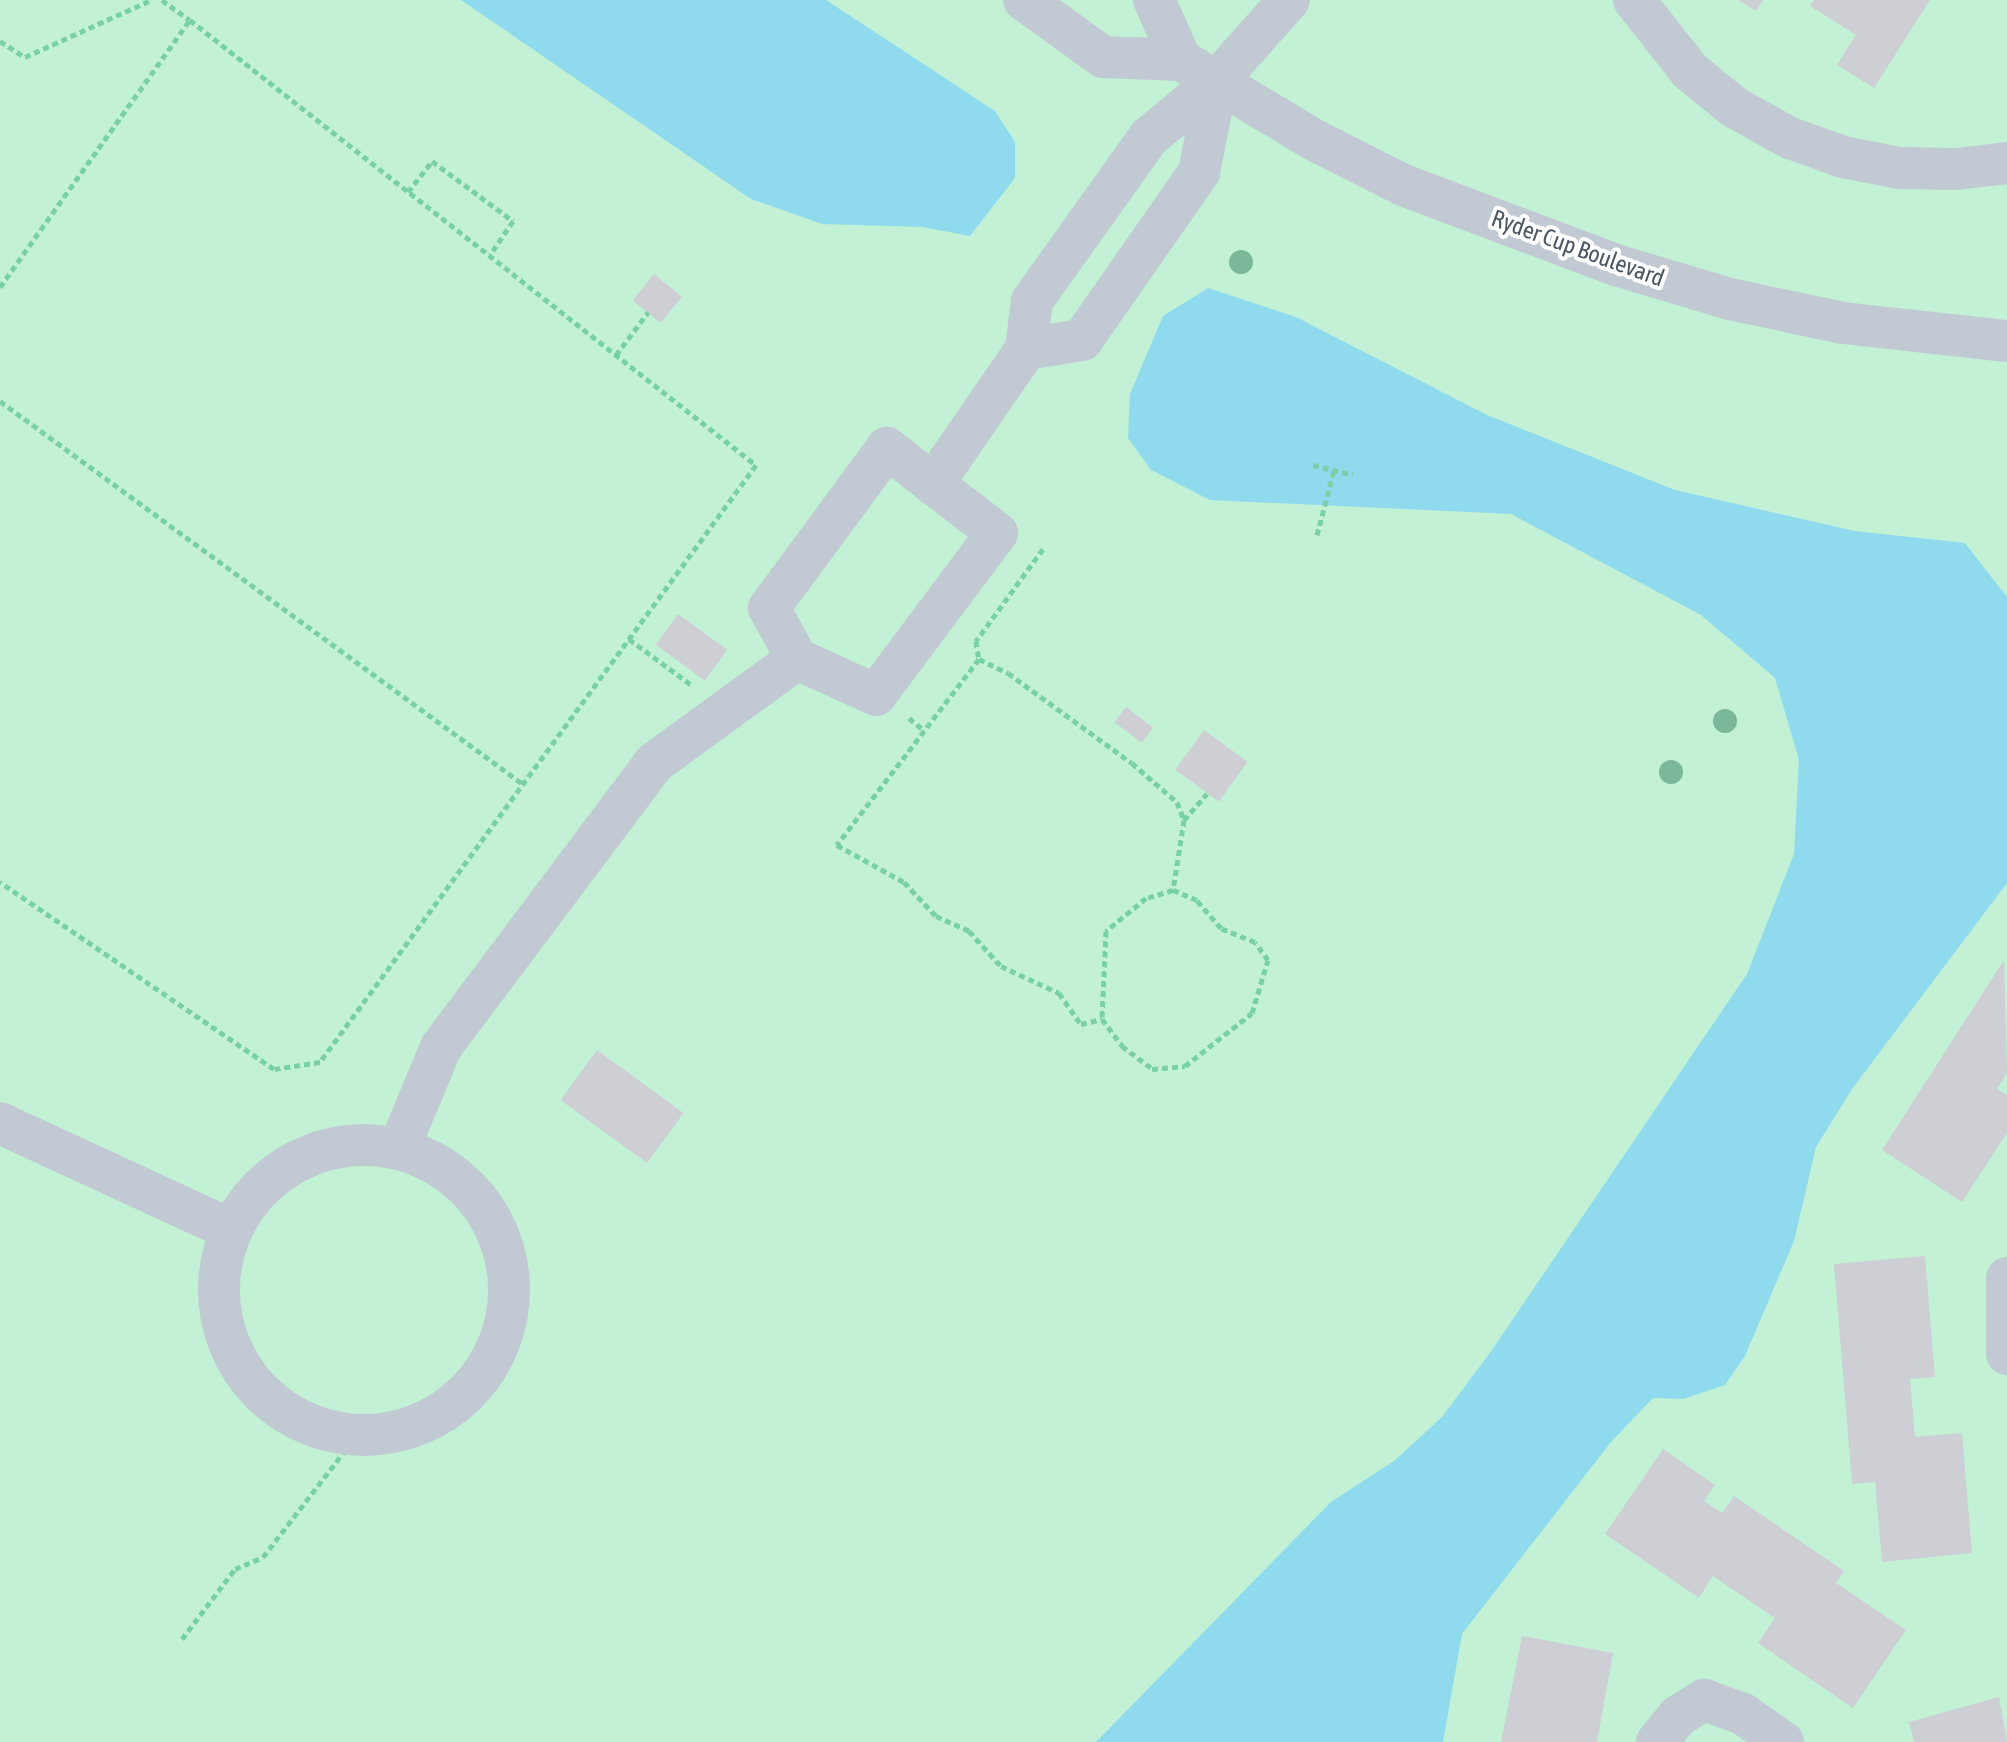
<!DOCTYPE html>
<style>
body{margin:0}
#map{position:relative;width:2007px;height:1742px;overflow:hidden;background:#f5f3f3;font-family:"Asap Condensed",sans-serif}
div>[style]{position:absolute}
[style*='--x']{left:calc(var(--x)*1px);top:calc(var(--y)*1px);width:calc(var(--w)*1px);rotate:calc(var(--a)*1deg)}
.green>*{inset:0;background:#c3f1d5;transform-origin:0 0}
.water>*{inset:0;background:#90daee}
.building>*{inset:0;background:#cdcfd5;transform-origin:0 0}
.path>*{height:5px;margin-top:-2.5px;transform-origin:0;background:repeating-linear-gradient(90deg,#7ad0a6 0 6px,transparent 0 10px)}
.minor>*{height:42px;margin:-21px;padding:0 21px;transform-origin:21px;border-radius:21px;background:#c1cad2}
.minor>.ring{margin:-21px;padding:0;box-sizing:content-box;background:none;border:42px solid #c1cad2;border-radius:50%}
.trees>*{width:24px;height:24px;margin:-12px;border-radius:50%;background:#7bb799}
span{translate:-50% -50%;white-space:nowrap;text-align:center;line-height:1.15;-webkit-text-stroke:8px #fff;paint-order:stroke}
.street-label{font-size:24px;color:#4a5661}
</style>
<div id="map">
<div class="green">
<div style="left:0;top:0;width:2007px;height:1742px"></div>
</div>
<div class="water">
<div style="clip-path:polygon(461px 0,826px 0,995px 111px,1015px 142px,1015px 178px,970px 236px,922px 227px,822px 224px,751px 199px)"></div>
<div style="clip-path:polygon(1208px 288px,1296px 317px,1487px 415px,1675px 490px,1855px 531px,1965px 543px,2007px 597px,2007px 883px,1852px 1089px,1816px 1147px,1794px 1241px,1745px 1356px,1725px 1385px,1683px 1399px,1653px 1398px,1611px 1442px,1462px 1634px,1443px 1742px,1096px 1742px,1331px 1502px,1394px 1461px,1442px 1417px,1492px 1350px,1747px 974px,1794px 854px,1799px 760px,1775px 678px,1701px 615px,1511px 514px,1210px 500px,1151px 470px,1128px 438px,1130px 394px,1163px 316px)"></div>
</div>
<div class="building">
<div style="clip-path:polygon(1738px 0,1763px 0,1756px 11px)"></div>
<div style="clip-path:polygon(1814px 0,1930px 0,1874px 88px,1837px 65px,1856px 35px,1810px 6px)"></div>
<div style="left:654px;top:274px;width:36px;height:34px;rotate:39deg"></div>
<div style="left:678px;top:614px;width:61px;height:38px;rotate:36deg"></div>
<div style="left:1126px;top:707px;width:34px;height:19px;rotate:37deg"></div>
<div style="left:1204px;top:730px;width:54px;height:49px;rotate:36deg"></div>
<div style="clip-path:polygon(2004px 960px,2007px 1073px,1997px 1089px,2007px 1095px,2007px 1133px,1962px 1202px,1882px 1150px)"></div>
<div style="left:597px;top:1050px;width:107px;height:62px;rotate:36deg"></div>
<div style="clip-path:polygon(1925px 1256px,1935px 1377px,1910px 1379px,1915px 1437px,1962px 1433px,1972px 1553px,1882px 1562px,1875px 1482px,1852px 1484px,1834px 1264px)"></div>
<div style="clip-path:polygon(1663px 1449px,1715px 1485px,1704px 1501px,1722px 1513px,1734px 1496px,1844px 1571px,1836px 1583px,1906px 1630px,1853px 1708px,1758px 1643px,1775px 1618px,1713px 1576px,1699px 1598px,1605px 1534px)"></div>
<div style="clip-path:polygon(1522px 1636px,1613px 1653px,1597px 1742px,1501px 1742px)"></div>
<div style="clip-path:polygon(1999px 1697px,2007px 1742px,1914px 1742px,1909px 1722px)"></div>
</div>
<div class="path">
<div style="--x:162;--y:0;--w:34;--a:36"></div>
<div style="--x:0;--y:41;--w:30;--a:33"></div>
<div style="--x:25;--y:57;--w:138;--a:-24.3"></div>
<div style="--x:408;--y:192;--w:39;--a:-52"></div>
<div style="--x:432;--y:161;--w:101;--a:36.5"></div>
<div style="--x:513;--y:221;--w:41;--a:124.1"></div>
<div style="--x:0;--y:287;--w:328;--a:-54.6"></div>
<div style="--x:190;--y:20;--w:720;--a:38.18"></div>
<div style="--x:756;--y:465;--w:739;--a:126.14"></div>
<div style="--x:320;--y:1062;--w:47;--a:171.3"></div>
<div style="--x:274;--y:1069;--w:332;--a:-145.7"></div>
<div style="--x:616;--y:355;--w:54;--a:-53.3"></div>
<div style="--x:0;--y:401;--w:648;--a:36.22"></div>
<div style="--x:1313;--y:465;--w:41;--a:14"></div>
<div style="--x:1317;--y:535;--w:67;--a:-75.3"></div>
<div style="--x:1043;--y:549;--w:114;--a:126.1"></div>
<div style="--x:976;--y:641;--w:18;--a:81"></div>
<div style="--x:979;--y:659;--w:234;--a:127.4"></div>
<div style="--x:837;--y:845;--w:77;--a:28.9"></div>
<div style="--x:904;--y:882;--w:47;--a:46.7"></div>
<div style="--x:936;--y:916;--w:36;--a:24"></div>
<div style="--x:969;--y:931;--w:47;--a:47.6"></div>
<div style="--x:1001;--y:966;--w:64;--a:25"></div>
<div style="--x:1059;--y:993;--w:38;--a:55"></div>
<div style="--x:1081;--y:1024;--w:22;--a:-13"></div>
<div style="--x:1102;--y:1019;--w:34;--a:53"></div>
<div style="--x:1122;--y:1046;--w:38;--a:37"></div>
<div style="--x:1152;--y:1069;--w:33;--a:-5"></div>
<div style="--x:1185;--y:1066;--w:85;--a:-38.3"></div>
<div style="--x:1252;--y:1013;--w:55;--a:-73.2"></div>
<div style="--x:1268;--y:960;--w:22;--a:-126"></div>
<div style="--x:1255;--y:942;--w:37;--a:-158"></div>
<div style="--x:1221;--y:928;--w:37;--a:-131"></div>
<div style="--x:1197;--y:900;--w:26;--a:-157"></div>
<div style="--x:629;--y:639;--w:79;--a:36.3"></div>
<div style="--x:979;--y:659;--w:32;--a:26"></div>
<div style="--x:1008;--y:673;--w:153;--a:36"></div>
<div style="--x:1132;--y:763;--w:60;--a:40.9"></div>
<div style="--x:1177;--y:802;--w:19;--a:69"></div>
<div style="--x:1184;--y:820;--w:71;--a:98.9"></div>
<div style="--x:1173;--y:890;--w:28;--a:163"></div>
<div style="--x:1146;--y:898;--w:52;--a:140.5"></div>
<div style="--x:1106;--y:931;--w:88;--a:92.6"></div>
<div style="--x:909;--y:718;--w:19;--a:39"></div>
<div style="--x:1184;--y:820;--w:35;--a:-49"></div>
<div style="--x:182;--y:1639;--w:88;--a:-52.9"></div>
<div style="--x:235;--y:1569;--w:30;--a:-23"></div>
<div style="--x:263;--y:1557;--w:154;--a:-52.4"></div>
</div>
<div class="minor">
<div style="--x:1024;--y:0;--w:97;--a:35.8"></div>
<div style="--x:1103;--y:57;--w:78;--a:2.2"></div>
<div style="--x:1181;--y:60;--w:157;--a:31"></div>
<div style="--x:1316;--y:141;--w:97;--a:26.8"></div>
<div style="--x:1403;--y:185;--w:231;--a:20.6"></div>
<div style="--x:1619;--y:266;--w:116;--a:16.6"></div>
<div style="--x:1730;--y:299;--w:116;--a:12"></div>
<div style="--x:1843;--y:323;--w:165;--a:6.3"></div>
<div style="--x:1154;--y:0;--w:66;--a:65.8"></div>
<div style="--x:1634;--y:0;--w:90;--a:51.7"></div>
<div style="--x:1690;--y:71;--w:57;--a:39.3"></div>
<div style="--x:1734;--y:107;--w:64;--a:29"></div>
<div style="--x:1790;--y:138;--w:56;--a:19.7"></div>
<div style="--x:1843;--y:157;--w:57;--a:11.1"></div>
<div style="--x:1899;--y:168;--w:57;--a:1"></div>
<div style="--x:1956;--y:169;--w:51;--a:-6.7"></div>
<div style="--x:1026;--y:349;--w:57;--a:-9.1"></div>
<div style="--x:1082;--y:340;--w:205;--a:-55.1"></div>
<div style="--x:1199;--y:172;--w:93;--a:-78.8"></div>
<div style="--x:887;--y:448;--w:139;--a:37.7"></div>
<div style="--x:997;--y:533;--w:202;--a:126.8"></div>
<div style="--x:876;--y:695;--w:87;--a:-155.5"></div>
<div style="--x:797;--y:659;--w:58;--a:-118.8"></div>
<div style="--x:769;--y:608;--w:199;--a:-53.6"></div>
<div style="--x:933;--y:484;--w:164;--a:-55.4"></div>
<div style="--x:1026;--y:349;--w:48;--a:-82.9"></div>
<div style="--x:1032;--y:301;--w:201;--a:-54.5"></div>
<div style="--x:1149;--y:137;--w:88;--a:-39.5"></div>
<div style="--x:1217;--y:81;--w:108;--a:-48.4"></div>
<div style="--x:0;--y:1123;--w:255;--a:24.8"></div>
<div class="ring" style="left:219px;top:1145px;width:248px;height:248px"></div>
<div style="--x:399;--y:1148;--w:109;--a:-67.4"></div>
<div style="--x:441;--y:1047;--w:355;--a:-53.1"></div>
<div style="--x:654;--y:763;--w:177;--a:-36"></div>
<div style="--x:2007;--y:1278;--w:76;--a:90"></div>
<div style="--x:1657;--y:1742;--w:33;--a:-51"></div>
<div style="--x:1678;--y:1716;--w:31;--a:-32"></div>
<div style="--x:1704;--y:1700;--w:41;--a:19.7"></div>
<div style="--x:1743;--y:1714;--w:49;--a:35"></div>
</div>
<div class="trees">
<div style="left:1241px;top:262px"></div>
<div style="left:1725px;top:721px"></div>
<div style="left:1671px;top:772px"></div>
</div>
<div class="street-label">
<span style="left:1578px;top:248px;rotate:20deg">Ryder Cup Boulevard</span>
</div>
</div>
